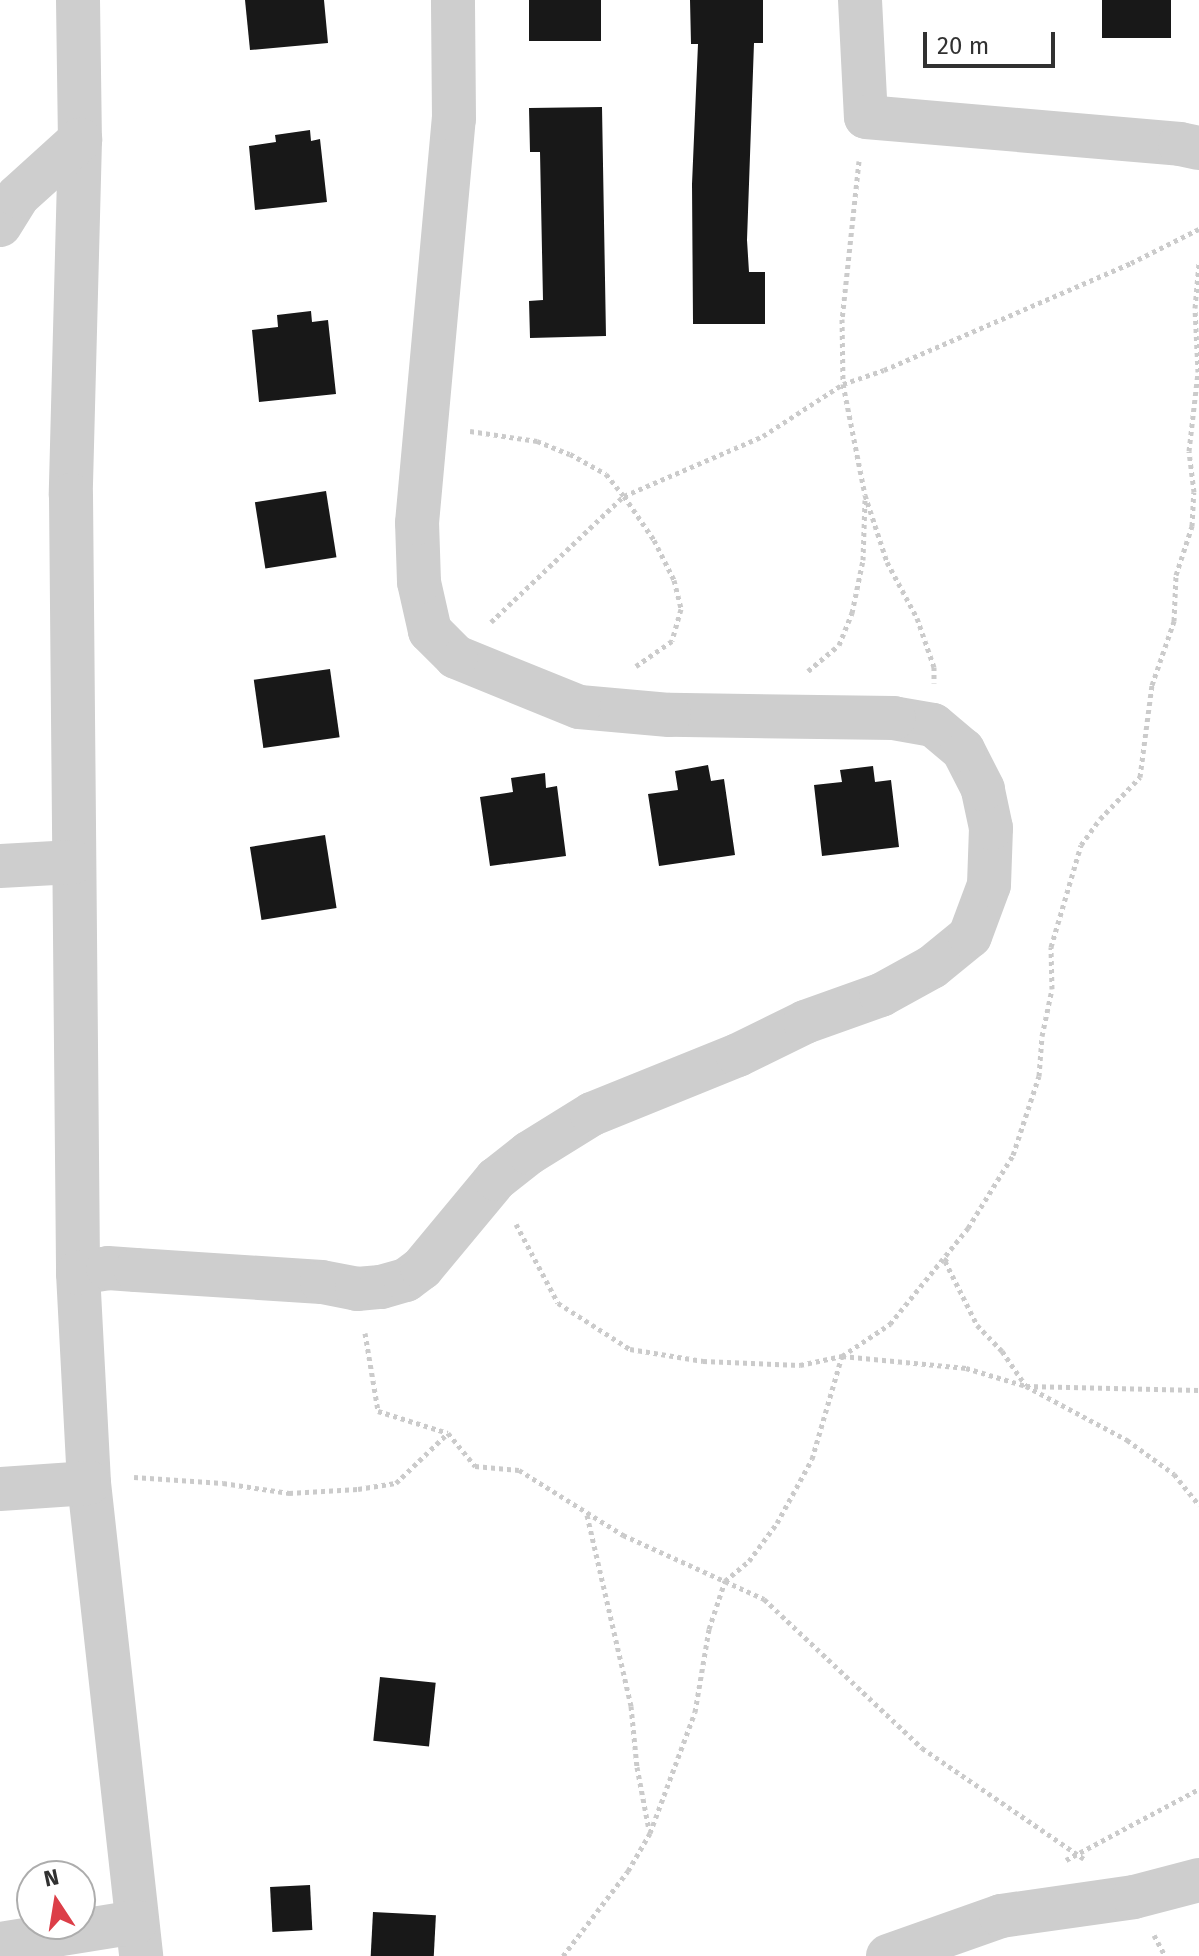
<!DOCTYPE html>
<style>
body{margin:0}
#map{position:relative;width:1199px;height:1956px;overflow:hidden;background:#fff;font-family:"Fira Sans",sans-serif}
div>[style]{position:absolute}
[style*='--x']{left:calc(var(--x)*1px);top:calc(var(--y)*1px);width:calc(var(--w)*1px);rotate:calc(var(--a)*1deg)}
.building>*{inset:0;background:#181818;transform-origin:0 0}
.path>*{height:5px;margin-top:-2.5px;transform-origin:0;background:repeating-linear-gradient(90deg,#cbcbcb 0 4px,transparent 0 8px)}
.minor>*{height:44px;margin:-22px;padding:0 22px;transform-origin:22px;border-radius:22px;background:#cecece}
span{translate:-50% -50%;white-space:nowrap;text-align:center;line-height:1.15;-webkit-text-stroke:8px #fff;paint-order:stroke}
.north{position:absolute;left:16px;top:1860px;width:80px;height:80px;box-sizing:border-box;background:#fff;border:2px solid #adadad;border-radius:50%;rotate:348deg;font-size:22px;font-weight:700;line-height:32px;text-align:center;color:#313131}
.north::after{content:'';display:block;margin:auto;width:28px;height:36px;background:#dc3e48;clip-path:polygon(50% 0,100% 100%,50% 72%,0 100%)}
.scale{position:absolute;left:923px;top:32px;width:132px;height:36px;box-sizing:border-box;border:4px solid #313131;border-top:0;padding-left:10px;font-size:24px;line-height:28px;white-space:nowrap;color:#313131;-webkit-text-stroke:6px #fff;paint-order:stroke}
</style>
<div id="map">
<div class="building">
<div style="clip-path:polygon(245px 0,324px 0,328px 43px,250px 50px)"></div>
<div style="left:529px;top:0;width:72px;height:41px"></div>
<div style="clip-path:polygon(690px 0,763px 0,763px 43px,754px 43px,747px 240px,749px 272px,765px 272px,765px 324px,693px 324px,692px 184px,698px 44px,691px 44px)"></div>
<div style="left:1102px;top:0;width:69px;height:38px"></div>
<div style="clip-path:polygon(602px 107px,606px 336px,530px 338px,529px 301px,543px 300px,540px 152px,530px 152px,529px 108px)"></div>
<div style="clip-path:polygon(310px 130px,311px 141px,320px 139px,327px 202px,255px 210px,249px 146px,276px 142px,275px 135px)"></div>
<div style="clip-path:polygon(311px 311px,312px 322px,328px 320px,336px 394px,259px 402px,252px 330px,278px 327px,277px 315px)"></div>
<div style="left:326px;top:491px;width:67px;height:72px;rotate:81deg"></div>
<div style="left:330px;top:669px;width:69px;height:77px;rotate:82deg"></div>
<div style="clip-path:polygon(708px 765px,711px 781px,724px 779px,735px 855px,659px 866px,648px 794px,678px 790px,675px 771px)"></div>
<div style="clip-path:polygon(873px 766px,875px 782px,891px 780px,899px 847px,822px 856px,814px 785px,842px 782px,840px 770px)"></div>
<div style="clip-path:polygon(545px 773px,546px 788px,557px 786px,566px 856px,490px 866px,480px 797px,513px 792px,511px 778px)"></div>
<div style="left:325px;top:835px;width:74px;height:76px;rotate:81deg"></div>
<div style="left:380px;top:1677px;width:56px;height:64px;rotate:6deg"></div>
<div style="left:310px;top:1885px;width:45px;height:40px;rotate:87deg"></div>
<div style="left:373px;top:1912px;width:63px;height:44px;rotate:3deg"></div>
</div>
<div class="path">
<div style="--x:859;--y:161;--w:159;--a:96.1"></div>
<div style="--x:842;--y:319;--w:65;--a:89.1"></div>
<div style="--x:843;--y:384;--w:113;--a:78.8"></div>
<div style="--x:865;--y:495;--w:71;--a:71.8"></div>
<div style="--x:887;--y:562;--w:64;--a:61.8"></div>
<div style="--x:917;--y:618;--w:52;--a:70.9"></div>
<div style="--x:934;--y:667;--w:16;--a:90"></div>
<div style="--x:470;--y:431;--w:68;--a:8.5"></div>
<div style="--x:537;--y:441;--w:35;--a:22"></div>
<div style="--x:570;--y:454;--w:41;--a:29.1"></div>
<div style="--x:606;--y:474;--w:28;--a:51"></div>
<div style="--x:624;--y:496;--w:53;--a:55.7"></div>
<div style="--x:654;--y:540;--w:45;--a:63.4"></div>
<div style="--x:674;--y:580;--w:30;--a:76"></div>
<div style="--x:681;--y:609;--w:33;--a:106"></div>
<div style="--x:672;--y:641;--w:44;--a:145.2"></div>
<div style="--x:491;--y:622;--w:183;--a:-43.5"></div>
<div style="--x:624;--y:496;--w:151;--a:-23.3"></div>
<div style="--x:763;--y:436;--w:95;--a:-33"></div>
<div style="--x:843;--y:384;--w:43;--a:-18.9"></div>
<div style="--x:884;--y:370;--w:269;--a:-23.4"></div>
<div style="--x:1131;--y:263;--w:76;--a:-26.6"></div>
<div style="--x:808;--y:671;--w:40;--a:-40"></div>
<div style="--x:839;--y:645;--w:35;--a:-68"></div>
<div style="--x:852;--y:613;--w:54;--a:-78.3"></div>
<div style="--x:863;--y:560;--w:60;--a:-88.1"></div>
<div style="--x:516;--y:1224;--w:89;--a:62"></div>
<div style="--x:558;--y:1303;--w:85;--a:32.6"></div>
<div style="--x:630;--y:1349;--w:74;--a:9.3"></div>
<div style="--x:703;--y:1361;--w:97;--a:2.4"></div>
<div style="--x:800;--y:1365;--w:43;--a:-12.1"></div>
<div style="--x:842;--y:1356;--w:125;--a:5.5"></div>
<div style="--x:966;--y:1368;--w:63;--a:16.7"></div>
<div style="--x:1026;--y:1386;--w:115;--a:28.1"></div>
<div style="--x:1127;--y:1440;--w:58;--a:35.9"></div>
<div style="--x:1174;--y:1474;--w:40;--a:51"></div>
<div style="--x:947;--y:1258;--w:4;--a:124"></div>
<div style="--x:945;--y:1261;--w:72;--a:63.4"></div>
<div style="--x:977;--y:1325;--w:36;--a:46"></div>
<div style="--x:1002;--y:1351;--w:42;--a:55.6"></div>
<div style="--x:1026;--y:1386;--w:173;--a:1.3"></div>
<div style="--x:365;--y:1333;--w:79;--a:80.5"></div>
<div style="--x:378;--y:1411;--w:73;--a:17.4"></div>
<div style="--x:448;--y:1433;--w:43;--a:50.7"></div>
<div style="--x:475;--y:1466;--w:44;--a:5.2"></div>
<div style="--x:519;--y:1470;--w:123;--a:32"></div>
<div style="--x:623;--y:1535;--w:155;--a:24.4"></div>
<div style="--x:764;--y:1599;--w:217;--a:43.3"></div>
<div style="--x:922;--y:1748;--w:196;--a:34.4"></div>
<div style="--x:134;--y:1477;--w:89;--a:3.9"></div>
<div style="--x:223;--y:1483;--w:67;--a:8.6"></div>
<div style="--x:289;--y:1493;--w:69;--a:-3.3"></div>
<div style="--x:358;--y:1489;--w:38;--a:-9"></div>
<div style="--x:396;--y:1483;--w:72;--a:-43.9"></div>
<div style="--x:587;--y:1515;--w:196;--a:77"></div>
<div style="--x:631;--y:1706;--w:61;--a:84.4"></div>
<div style="--x:637;--y:1767;--w:64;--a:79.2"></div>
<div style="--x:1066;--y:1860;--w:151;--a:-28.1"></div>
<div style="--x:1154;--y:1935;--w:24;--a:62"></div>
<div style="--x:563;--y:1956;--w:107;--a:-52.6"></div>
<div style="--x:628;--y:1871;--w:44;--a:-59.9"></div>
<div style="--x:650;--y:1833;--w:129;--a:-69.6"></div>
<div style="--x:695;--y:1712;--w:84;--a:-80.4"></div>
<div style="--x:709;--y:1629;--w:51;--a:-71.6"></div>
<div style="--x:725;--y:1581;--w:31;--a:-40"></div>
<div style="--x:749;--y:1561;--w:47;--a:-53.6"></div>
<div style="--x:777;--y:1523;--w:73;--a:-61.3"></div>
<div style="--x:812;--y:1459;--w:107;--a:-73.8"></div>
<div style="--x:842;--y:1356;--w:58;--a:-33.7"></div>
<div style="--x:890;--y:1324;--w:124;--a:-50.9"></div>
<div style="--x:968;--y:1228;--w:86;--a:-58.3"></div>
<div style="--x:1013;--y:1155;--w:83;--a:-71.8"></div>
<div style="--x:1039;--y:1076;--w:40;--a:-85.7"></div>
<div style="--x:1042;--y:1036;--w:48;--a:-78"></div>
<div style="--x:1052;--y:989;--w:42;--a:-91.4"></div>
<div style="--x:1051;--y:947;--w:106;--a:-73.6"></div>
<div style="--x:1081;--y:845;--w:32;--a:-54"></div>
<div style="--x:1100;--y:819;--w:58;--a:-46.4"></div>
<div style="--x:1140;--y:777;--w:93;--a:-82.6"></div>
<div style="--x:1152;--y:685;--w:68;--a:-71"></div>
<div style="--x:1174;--y:621;--w:46;--a:-87.5"></div>
<div style="--x:1176;--y:575;--w:52;--a:-71.9"></div>
<div style="--x:1192;--y:526;--w:34;--a:-87"></div>
<div style="--x:1194;--y:492;--w:41;--a:-97"></div>
<div style="--x:1189;--y:451;--w:80;--a:-83.5"></div>
<div style="--x:1198;--y:372;--w:64;--a:-92.7"></div>
<div style="--x:1195;--y:308;--w:46;--a:-85"></div>
</div>
<div class="minor">
<div style="--x:78;--y:0;--w:140;--a:89.2"></div>
<div style="--x:80;--y:140;--w:355;--a:91.5"></div>
<div style="--x:71;--y:495;--w:778;--a:89.48"></div>
<div style="--x:78;--y:1273;--w:210;--a:87"></div>
<div style="--x:89;--y:1483;--w:476;--a:83.7"></div>
<div style="--x:860;--y:0;--w:117;--a:87.1"></div>
<div style="--x:866;--y:117;--w:315;--a:4.9"></div>
<div style="--x:1180;--y:144;--w:19;--a:12"></div>
<div style="--x:0;--y:225;--w:34;--a:-58"></div>
<div style="--x:18;--y:196;--w:84;--a:-42.1"></div>
<div style="--x:0;--y:866;--w:73;--a:-3.1"></div>
<div style="--x:78;--y:1273;--w:30;--a:-9"></div>
<div style="--x:108;--y:1268;--w:28;--a:4"></div>
<div style="--x:136;--y:1270;--w:186;--a:3.7"></div>
<div style="--x:322;--y:1282;--w:36;--a:11"></div>
<div style="--x:357;--y:1289;--w:24;--a:-5"></div>
<div style="--x:381;--y:1287;--w:26;--a:-16"></div>
<div style="--x:406;--y:1280;--w:20;--a:-37"></div>
<div style="--x:422;--y:1268;--w:116;--a:-50.3"></div>
<div style="--x:496;--y:1179;--w:42;--a:-38.2"></div>
<div style="--x:529;--y:1153;--w:74;--a:-31.8"></div>
<div style="--x:592;--y:1114;--w:157;--a:-22"></div>
<div style="--x:738;--y:1055;--w:75;--a:-26.2"></div>
<div style="--x:805;--y:1022;--w:81;--a:-19.6"></div>
<div style="--x:881;--y:995;--w:58;--a:-28.8"></div>
<div style="--x:932;--y:967;--w:49;--a:-39.2"></div>
<div style="--x:970;--y:936;--w:54;--a:-69.6"></div>
<div style="--x:989;--y:885;--w:57;--a:-88"></div>
<div style="--x:991;--y:828;--w:40;--a:-102"></div>
<div style="--x:983;--y:789;--w:44;--a:-117.1"></div>
<div style="--x:963;--y:750;--w:39;--a:-140"></div>
<div style="--x:933;--y:725;--w:40;--a:-170"></div>
<div style="--x:894;--y:718;--w:225;--a:-179.2"></div>
<div style="--x:669;--y:715;--w:90;--a:-174.9"></div>
<div style="--x:579;--y:707;--w:133;--a:-157.9"></div>
<div style="--x:456;--y:657;--w:37;--a:-135"></div>
<div style="--x:430;--y:631;--w:50;--a:-102.7"></div>
<div style="--x:419;--y:582;--w:59;--a:-91.9"></div>
<div style="--x:417;--y:523;--w:406;--a:-84.8"></div>
<div style="--x:454;--y:119;--w:119;--a:-90.5"></div>
<div style="--x:0;--y:1489;--w:89;--a:-3.9"></div>
<div style="--x:0;--y:1944;--w:138;--a:-9.2"></div>
<div style="--x:888;--y:1956;--w:120;--a:-19.5"></div>
<div style="--x:1001;--y:1916;--w:134;--a:-8.1"></div>
<div style="--x:1134;--y:1897;--w:67;--a:-14.7"></div>
</div>
<div class="north">N</div>
<div class="scale">20 m</div>
</div>
